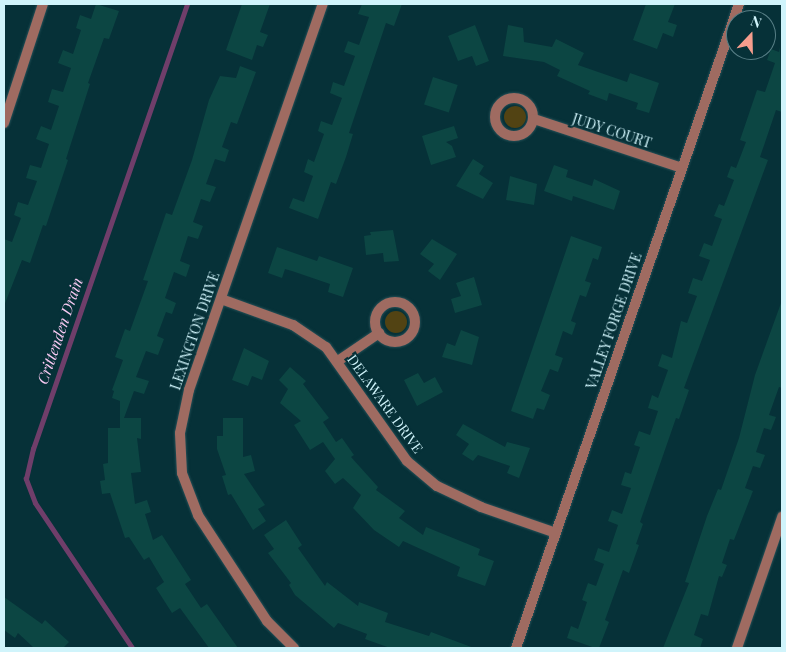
<!DOCTYPE html>
<style>
body{margin:0}
#map{position:relative;width:786px;height:652px;overflow:hidden;background:#063138;font-family:"Playfair Display",serif}
div>[style]{position:absolute}
[style*='--x']{left:calc(var(--x)*1px);top:calc(var(--y)*1px);width:calc(var(--w)*1px);rotate:calc(var(--a)*1deg)}
.green>*{inset:0;background:#524313}
.round{border-radius:50%}
.stream>*{height:4.5px;margin:-2.25px;padding:0 2.25px;transform-origin:2.25px;border-radius:2.25px;background:#6f3e6a}
.building>*{inset:0;background:#0c4643;transform-origin:0 0}
.roads{filter:drop-shadow(0 0 1px #265057) drop-shadow(0 0 1px #265057)}
.minor>*{height:10px;margin:-5px;padding:0 5px;transform-origin:5px;border-radius:5px;background:#9f6b61}
.minor>.ring{margin:-5px;padding:0;box-sizing:content-box;background:none;border:10px solid #9f6b61;border-radius:50%}
span{translate:-50% -50%;white-space:nowrap;text-align:center;line-height:1.15;-webkit-text-stroke:4px #063138;paint-order:stroke}
.street-label{font-size:14px;color:#d0f4fb}
.water-label{font-size:15px;color:#f9caf3;font-style:italic}
.frame{position:absolute;inset:0;border:5px solid #d0f4fb;pointer-events:none}
.north{position:absolute;left:726px;top:10px;width:50px;height:50px;box-sizing:border-box;background:#063138;border:1px solid #577f86;border-radius:50%;rotate:21deg;font-size:14px;font-weight:700;line-height:20px;text-align:center;color:#d0f4fb}
.north::after{content:'';display:block;margin:auto;width:18px;height:22px;background:#f59d8d;clip-path:polygon(50% 0,100% 100%,50% 72%,0 100%)}
</style>
<div id="map">
<div class="green">
<div class="round" style="left:504px;top:106px;width:22px;height:22px"></div>
<div class="round" style="left:385px;top:311px;width:22px;height:22px"></div>
</div>
<div class="stream">
<div style="--x:132;--y:648;--w:174;--a:-123.8"></div>
<div style="--x:35;--y:503;--w:26;--a:-111"></div>
<div style="--x:26;--y:479;--w:31;--a:-77"></div>
<div style="--x:33;--y:449;--w:471;--a:-70.9"></div>
</div>
<div class="building">
<div style="clip-path:polygon(96px 4px,119px 11px,109px 39px,104px 38px,88px 83px,90px 84px,66px 159px,68px 160px,46px 226px,43px 225px,30px 263px,22px 260px,4px 306px,4px 239px,12px 242px,21px 218px,14px 215px,18px 202px,28px 205px,37px 181px,26px 178px,30px 165px,41px 168px,49px 144px,36px 139px,41px 126px,51px 130px,59px 106px,48px 102px,52px 89px,63px 92px,71px 68px,58px 63px,63px 50px,73px 54px,81px 30px,76px 28px,80px 15px,91px 19px)"></div>
<div style="clip-path:polygon(242px 4px,270px 4px,260px 32px,268px 35px,263px 47px,257px 45px,252px 60px,226px 50px)"></div>
<div style="clip-path:polygon(362px 4px,402px 4px,394px 26px,386px 23px,349px 133px,353px 134px,346px 157px,336px 184px,331px 182px,318px 219px,289px 208px,293px 198px,304px 202px,313px 176px,304px 172px,308px 159px,314px 162px,324px 134px,318px 131px,321px 121px,332px 125px,342px 98px,330px 93px,333px 82px,344px 86px,355px 56px,344px 52px,348px 41px,359px 45px,369px 17px,358px 14px)"></div>
<div style="clip-path:polygon(646px 4px,675px 4px,668px 22px,677px 25px,673px 37px,663px 33px,657px 49px,633px 40px)"></div>
<div style="clip-path:polygon(475px 25px,489px 61px,476px 66px,472px 56px,458px 61px,448px 36px)"></div>
<div style="clip-path:polygon(508px 25px,523px 28px,524px 42px,552px 47px,556px 39px,584px 53px,578px 65px,627px 82px,630px 73px,659px 83px,649px 113px,636px 109px,638px 103px,609px 93px,607px 101px,588px 94px,590px 91px,557px 76px,560px 70px,544px 62px,503px 56px)"></div>
<div style="clip-path:polygon(780px 47px,782px 112px,776px 110px,760px 157px,768px 160px,684px 388px,689px 390px,679px 419px,676px 418px,640px 522px,643px 524px,636px 544px,639px 545px,629px 573px,623px 570px,605px 620px,609px 622px,599px 648px,595px 648px,567px 638px,571px 626px,578px 629px,587px 602px,582px 600px,588px 583px,596px 586px,604px 564px,594px 560px,598px 548px,609px 552px,618px 525px,608px 521px,612px 510px,622px 514px,631px 488px,621px 485px,625px 472px,631px 474px,640px 447px,634px 445px,639px 431px,650px 435px,658px 411px,648px 408px,652px 395px,658px 398px,668px 370px,658px 366px,662px 354px,672px 358px,681px 321px,687px 323px,697px 296px,688px 293px,693px 278px,702px 281px,710px 260px,699px 256px,704px 243px,712px 246px,722px 219px,714px 216px,719px 204px,724px 206px,734px 180px,727px 177px,731px 166px,736px 168px,746px 142px,740px 140px,757px 90px,765px 92px,775px 63px,767px 60px,771px 49px,779px 52px)"></div>
<div style="clip-path:polygon(240px 66px,256px 72px,237px 124px,231px 122px,222px 147px,229px 150px,225px 162px,215px 159px,206px 184px,216px 187px,210px 202px,201px 199px,193px 222px,203px 226px,198px 239px,188px 236px,180px 261px,190px 265px,186px 277px,174px 272px,165px 298px,176px 303px,172px 314px,166px 312px,157px 336px,164px 339px,158px 355px,146px 351px,136px 377px,149px 381px,144px 394px,134px 391px,124px 418px,141px 418px,141px 439px,137px 438px,141px 472px,131px 473px,135px 504px,147px 500px,151px 512px,145px 514px,153px 540px,162px 535px,191px 580px,185px 584px,201px 608px,207px 604px,238px 648px,209px 648px,180px 608px,172px 613px,156px 588px,164px 582px,149px 557px,144px 560px,129px 537px,125px 538px,110px 493px,102px 494px,100px 481px,105px 480px,103px 464px,108px 463px,108px 428px,120px 428px,120px 401px,112px 398px,114px 391px,112px 390px,123px 360px,115px 357px,125px 329px,130px 331px,148px 281px,143px 280px,166px 213px,172px 215px,192px 160px,209px 100px,220px 76px,236px 78px)"></div>
<div style="left:433px;top:77px;width:26px;height:29px;rotate:18deg"></div>
<div style="clip-path:polygon(454px 126px,458px 138px,446px 142px,452px 146px,456px 157px,431px 165px,422px 136px)"></div>
<div style="clip-path:polygon(473px 159px,484px 166px,479px 174px,493px 183px,483px 199px,456px 186px)"></div>
<div style="clip-path:polygon(554px 165px,568px 170px,566px 177px,592px 186px,594px 179px,620px 191px,614px 210px,573px 196px,572px 201px,544px 191px)"></div>
<div style="clip-path:polygon(510px 176px,537px 184px,534px 205px,506px 200px)"></div>
<div style="clip-path:polygon(393px 230px,399px 261px,384px 262px,383px 253px,366px 255px,364px 236px,371px 235px,370px 232px)"></div>
<div style="clip-path:polygon(571px 236px,602px 247px,598px 260px,593px 258px,585px 281px,591px 283px,586px 297px,580px 295px,571px 321px,576px 323px,572px 335px,563px 331px,555px 355px,563px 358px,558px 372px,550px 369px,541px 391px,550px 395px,544px 410px,537px 408px,533px 419px,511px 411px)"></div>
<div style="clip-path:polygon(432px 239px,457px 254px,440px 280px,428px 271px,434px 264px,420px 254px)"></div>
<div style="clip-path:polygon(277px 247px,317px 261px,319px 256px,353px 268px,343px 297px,328px 292px,330px 284px,292px 271px,285px 269px,282px 278px,268px 273px)"></div>
<div style="clip-path:polygon(474px 277px,482px 305px,455px 313px,451px 299px,461px 296px,456px 283px)"></div>
<div style="clip-path:polygon(781px 303px,782px 388px,779px 387px,769px 415px,776px 417px,771px 430px,764px 428px,756px 452px,765px 455px,760px 468px,753px 466px,745px 488px,753px 491px,734px 540px,730px 539px,722px 563px,727px 565px,722px 577px,719px 576px,708px 616px,701px 614px,694px 635px,703px 639px,700px 648px,663px 648px,689px 583px,685px 582px,707px 516px,718px 489px,721px 490px,739px 438px,755px 375px)"></div>
<div style="clip-path:polygon(461px 330px,479px 337px,472px 365px,442px 357px,447px 343px,455px 346px)"></div>
<div style="clip-path:polygon(244px 348px,269px 361px,262px 380px,252px 376px,248px 386px,232px 380px)"></div>
<div style="clip-path:polygon(290px 367px,306px 381px,303px 384px,329px 418px,323px 422px,336px 442px,342px 438px,354px 455px,351px 457px,378px 487px,376px 490px,405px 511px,399px 518px,423px 535px,426px 527px,480px 549px,478px 555px,494px 561px,485px 586px,457px 576px,460px 567px,403px 541px,399px 547px,374px 530px,353px 508px,361px 495px,343px 478px,335px 484px,325px 471px,335px 459px,323px 442px,310px 450px,294px 425px,301px 421px,280px 403px,288px 389px,279px 380px)"></div>
<div style="clip-path:polygon(418px 373px,424px 383px,435px 377px,443px 392px,417px 406px,404px 380px)"></div>
<div style="clip-path:polygon(223px 418px,243px 418px,243px 457px,251px 455px,255px 471px,244px 474px,265px 505px,258px 509px,266px 521px,253px 530px,231px 494px,228px 495px,222px 476px,226px 475px,217px 449px,217px 436px,223px 436px)"></div>
<div style="clip-path:polygon(463px 424px,505px 447px,507px 442px,530px 448px,519px 478px,507px 473px,510px 466px,478px 455px,473px 461px,462px 454px,469px 444px,456px 435px)"></div>
<div style="clip-path:polygon(286px 520px,302px 545px,298px 548px,325px 586px,327px 582px,358px 606px,359px 602px,388px 613px,385px 622px,429px 636px,431px 632px,474px 648px,390px 648px,365px 639px,367px 634px,338px 623px,334px 628px,295px 595px,289px 585px,291px 583px,268px 553px,274px 549px,264px 535px)"></div>
<div style="clip-path:polygon(4px 597px,42px 624px,45px 620px,69px 642px,63px 648px,34px 648px,18px 633px,15px 638px,4px 630px)"></div>
</div>
<div class="roads">
<div class="minor">
<div class="ring" style="left:495px;top:98px;width:28px;height:28px"></div>
<div style="--x:534;--y:119;--w:156;--a:18.3"></div>
<div style="--x:4;--y:123;--w:125;--a:-71.9"></div>
<div style="--x:221;--y:299;--w:77;--a:19.9"></div>
<div style="--x:293;--y:325;--w:40;--a:34"></div>
<div style="--x:326;--y:347;--w:140;--a:54.6"></div>
<div style="--x:407;--y:461;--w:39;--a:40"></div>
<div style="--x:437;--y:486;--w:49;--a:25.5"></div>
<div style="--x:481;--y:507;--w:79;--a:19.1"></div>
<div class="ring" style="left:375px;top:302px;width:30px;height:30px"></div>
<div style="--x:338;--y:361;--w:50;--a:-34.3"></div>
<div style="--x:294;--y:648;--w:38;--a:-135"></div>
<div style="--x:267;--y:621;--w:126;--a:-123.1"></div>
<div style="--x:198;--y:515;--w:45;--a:-110.9"></div>
<div style="--x:182;--y:473;--w:40;--a:-92.9"></div>
<div style="--x:180;--y:433;--w:44;--a:-78.2"></div>
<div style="--x:189;--y:390;--w:409;--a:-70.9"></div>
<div style="--x:516;--y:648;--w:682;--a:-70.9"></div>
<div style="--x:737;--y:648;--w:139;--a:-71"></div>
</div>
</div>
<div class="street-label">
<span style="left:612px;top:131px;rotate:18deg">JUDY COURT</span>
<span style="left:614px;top:321px;rotate:-71deg">VALLEY FORGE DRIVE</span>
<span style="left:195px;top:331px;rotate:-71deg">LEXINGTON DRIVE</span>
<span style="left:385px;top:404px;rotate:54deg">DELAWARE DRIVE</span>
</div>
<div class="water-label">
<span style="left:60px;top:331px;rotate:-71deg">Crittenden Drain</span>
</div>
<div class="frame"></div>
<div class="north">N</div>
</div>
